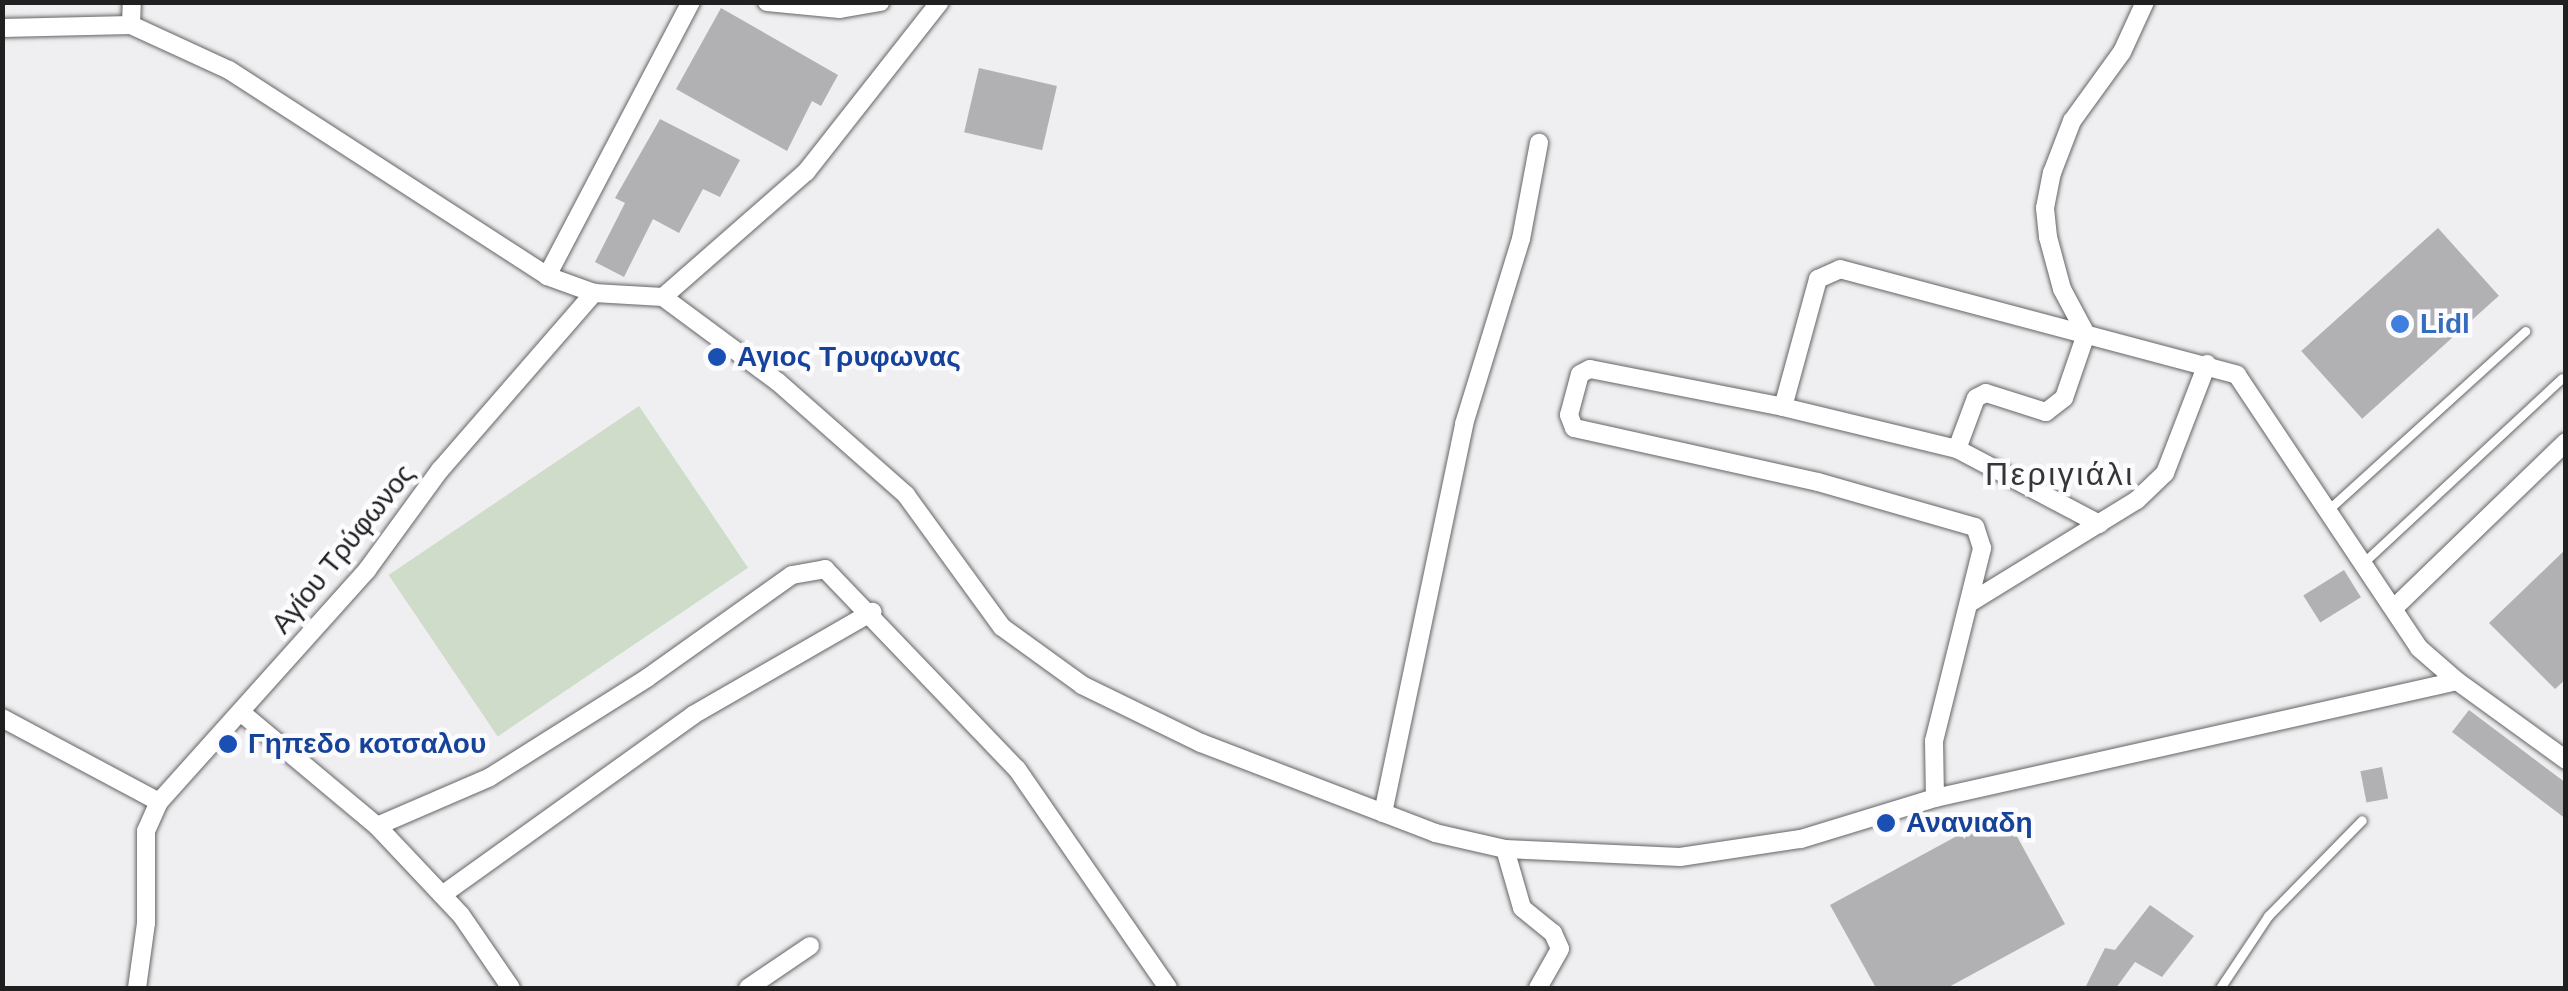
<!DOCTYPE html>
<meta charset="utf-8">
<style>
body{margin:0}
#map{position:relative;width:2568px;height:991px;overflow:hidden;background:#efeff1;font-family:Helvetica,sans-serif}
div>[style]{position:absolute}
[style*='--x']{left:calc(var(--x)*1px);top:calc(var(--y)*1px);width:calc(var(--w)*1px);rotate:calc(var(--a)*1deg)}
.green>*{inset:0;background:#cedcc9;transform-origin:0 0}
.building>*{inset:0;background:#b1b1b3;transform-origin:0 0}
.roads{filter:drop-shadow(0 0 2px #656567) drop-shadow(0 0 2px #656567)}
.service>*{height:9px;margin:-4.5px;padding:0 4.5px;transform-origin:4.5px;border-radius:4.5px;background:#fff}
.minor>*{height:18px;margin:-9px;padding:0 9px;transform-origin:9px;border-radius:9px;background:#fff}
.dots>*{width:28px;height:28px;translate:-50% -50%;box-sizing:border-box;border:5px solid #fcfcff;border-radius:50%}
span{translate:-50% -50%;white-space:nowrap;text-align:center;line-height:1.15;-webkit-text-stroke:9px #fcfcff;paint-order:stroke}
.shop-label{font-size:28px;color:#366cbe;font-weight:700}
.left{translate:0 -50%;text-align:left}
.transit-label{font-size:28px;color:#164399;font-weight:700}
.street-label{font-size:28px;color:#202021}
.quarter-label{font-size:32px;color:#353537;letter-spacing:2.5px}
.frame{position:absolute;inset:0;border:5px solid #202021;pointer-events:none}
</style>
<div id="map">
<div class="green">
<div style="left:639px;top:406px;width:195px;height:302px;rotate:56deg"></div>
</div>
<div class="building">
<div style="clip-path:polygon(721px 8px,838px 75px,821px 106px,812px 101px,787px 151px,676px 89px)"></div>
<div style="left:979px;top:68px;width:80px;height:66px;rotate:13deg"></div>
<div style="clip-path:polygon(660px 119px,740px 160px,720px 197px,703px 189px,679px 233px,653px 219px,624px 277px,595px 262px,625px 203px,615px 198px)"></div>
<div style="left:2438px;top:228px;width:91px;height:184px;rotate:48deg"></div>
<div style="clip-path:polygon(2566px 549px,2566px 679px,2555px 689px,2489px 623px)"></div>
<div style="left:2344px;top:570px;width:32px;height:48px;rotate:58deg"></div>
<div style="clip-path:polygon(2469px 710px,2566px 783px,2566px 819px,2452px 732px)"></div>
<div style="left:2382px;top:767px;width:32px;height:22px;rotate:79deg"></div>
<div style="clip-path:polygon(2003px 811px,2065px 924px,1947px 988px,1876px 988px,1830px 905px)"></div>
<div style="clip-path:polygon(2150px 905px,2194px 936px,2162px 977px,2135px 962px,2116px 988px,2085px 988px,2105px 948px,2115px 950px)"></div>
</div>
<div class="roads">
<div class="service">
<div style="--x:2329;--y:509;--w:265;--a:-42.2"></div>
<div style="--x:2364;--y:562;--w:270;--a:-42.9"></div>
<div style="--x:2220;--y:988;--w:87;--a:-56.3"></div>
<div style="--x:2268;--y:916;--w:134;--a:-45.6"></div>
</div>
<div class="minor">
<div style="--x:767;--y:2;--w:73;--a:5.5"></div>
<div style="--x:840;--y:9;--w:41;--a:-9.9"></div>
<div style="--x:131;--y:25;--w:23;--a:-88"></div>
<div style="--x:2;--y:28;--w:129;--a:-1.3"></div>
<div style="--x:131;--y:25;--w:108;--a:24.7"></div>
<div style="--x:229;--y:70;--w:379;--a:32.9"></div>
<div style="--x:547;--y:276;--w:50;--a:19.9"></div>
<div style="--x:547;--y:276;--w:310;--a:-62.3"></div>
<div style="--x:663;--y:297;--w:190;--a:-41.2"></div>
<div style="--x:806;--y:172;--w:216;--a:-51.8"></div>
<div style="--x:1783;--y:407;--w:133;--a:-74.7"></div>
<div style="--x:1818;--y:279;--w:24;--a:-24"></div>
<div style="--x:1840;--y:269;--w:411;--a:14.9"></div>
<div style="--x:2237;--y:375;--w:328;--a:56.3"></div>
<div style="--x:2419;--y:648;--w:50;--a:41"></div>
<div style="--x:1957;--y:449;--w:54;--a:-69.6"></div>
<div style="--x:1976;--y:398;--w:11;--a:-27"></div>
<div style="--x:1986;--y:393;--w:63;--a:17.6"></div>
<div style="--x:2046;--y:412;--w:23;--a:-38"></div>
<div style="--x:2064;--y:398;--w:68;--a:-71"></div>
<div style="--x:2086;--y:334;--w:51;--a:-118.1"></div>
<div style="--x:2062;--y:289;--w:54;--a:-105.1"></div>
<div style="--x:2048;--y:237;--w:29;--a:-96"></div>
<div style="--x:2045;--y:208;--w:36;--a:-79"></div>
<div style="--x:2052;--y:173;--w:56;--a:-69"></div>
<div style="--x:2072;--y:121;--w:85;--a:-54.1"></div>
<div style="--x:2122;--y:52;--w:55;--a:-65.3"></div>
<div style="--x:1971;--y:602;--w:195;--a:-31.6"></div>
<div style="--x:2137;--y:500;--w:39;--a:-44"></div>
<div style="--x:2165;--y:473;--w:117;--a:-68.9"></div>
<div style="--x:2394;--y:608;--w:239;--a:-44"></div>
<div style="--x:243;--y:714;--w:175;--a:39.9"></div>
<div style="--x:377;--y:826;--w:122;--a:46.7"></div>
<div style="--x:461;--y:915;--w:88;--a:55.6"></div>
<div style="--x:2;--y:718;--w:178;--a:28.1"></div>
<div style="--x:1935;--y:798;--w:57;--a:-91"></div>
<div style="--x:1934;--y:741;--w:199;--a:-76"></div>
<div style="--x:1982;--y:548;--w:22;--a:-108"></div>
<div style="--x:1975;--y:527;--w:163;--a:-164"></div>
<div style="--x:1818;--y:482;--w:250;--a:-167.5"></div>
<div style="--x:1574;--y:428;--w:14;--a:-111"></div>
<div style="--x:1569;--y:415;--w:42;--a:-75"></div>
<div style="--x:1580;--y:374;--w:11;--a:-27"></div>
<div style="--x:1590;--y:369;--w:197;--a:11.1"></div>
<div style="--x:1783;--y:407;--w:179;--a:13.6"></div>
<div style="--x:1957;--y:449;--w:161;--a:27.8"></div>
<div style="--x:1383;--y:813;--w:397;--a:-78.2"></div>
<div style="--x:1464;--y:424;--w:194;--a:-72.9"></div>
<div style="--x:1521;--y:239;--w:98;--a:-79.4"></div>
<div style="--x:377;--y:826;--w:123;--a:-23.4"></div>
<div style="--x:490;--y:777;--w:186;--a:-32.2"></div>
<div style="--x:647;--y:678;--w:178;--a:-35.4"></div>
<div style="--x:792;--y:575;--w:34;--a:-10"></div>
<div style="--x:825;--y:569;--w:277;--a:46.2"></div>
<div style="--x:1017;--y:769;--w:266;--a:55.4"></div>
<div style="--x:1505;--y:849;--w:61;--a:73.9"></div>
<div style="--x:1522;--y:908;--w:40;--a:39"></div>
<div style="--x:1553;--y:933;--w:17;--a:66"></div>
<div style="--x:1560;--y:949;--w:45;--a:119.4"></div>
<div style="--x:442;--y:895;--w:309;--a:-35.6"></div>
<div style="--x:693;--y:715;--w:207;--a:-29.9"></div>
<div style="--x:137;--y:988;--w:66;--a:-82.1"></div>
<div style="--x:146;--y:923;--w:92;--a:-90"></div>
<div style="--x:146;--y:831;--w:32;--a:-66"></div>
<div style="--x:159;--y:802;--w:312;--a:-48.1"></div>
<div style="--x:367;--y:570;--w:124;--a:-53.9"></div>
<div style="--x:440;--y:470;--w:235;--a:-49"></div>
<div style="--x:594;--y:293;--w:69;--a:3.3"></div>
<div style="--x:663;--y:297;--w:143;--a:36.5"></div>
<div style="--x:778;--y:382;--w:171;--a:41.4"></div>
<div style="--x:906;--y:495;--w:163;--a:54"></div>
<div style="--x:1002;--y:627;--w:99;--a:35.9"></div>
<div style="--x:1082;--y:685;--w:132;--a:26"></div>
<div style="--x:1201;--y:743;--w:251;--a:21"></div>
<div style="--x:1435;--y:833;--w:72;--a:12.9"></div>
<div style="--x:1505;--y:849;--w:175;--a:2.6"></div>
<div style="--x:1680;--y:857;--w:122;--a:-8.5"></div>
<div style="--x:1801;--y:839;--w:140;--a:-17"></div>
<div style="--x:1935;--y:798;--w:535;--a:-12.63"></div>
<div style="--x:2457;--y:681;--w:135;--a:35.9"></div>
<div style="--x:748;--y:988;--w:75;--a:-34.1"></div>
</div>
</div>
<div class="dots">
<div style="left:2400px;top:324px;background:#3f7fe0"></div>
<div style="left:717px;top:357px;background:#1a4fb4"></div>
<div style="left:228px;top:744px;background:#1a4fb4"></div>
<div style="left:1886px;top:823px;background:#1a4fb4"></div>
</div>
<div class="shop-label">
<span class="left" style="left:2420px;top:324px">Lidl</span>
</div>
<div class="transit-label">
<span class="left" style="left:737px;top:357px">Αγιος Τρυφωνας</span>
<span class="left" style="left:248px;top:744px">Γηπεδο κοτσαλου</span>
<span class="left" style="left:1906px;top:823px">Ανανιαδη</span>
</div>
<div class="street-label">
<span style="left:343px;top:549px;rotate:-51deg">Αγίου Τρύφωνος</span>
</div>
<div class="quarter-label">
<span style="left:2060px;top:474px">Περιγιάλι</span>
</div>
<div class="frame"></div>
</div>
